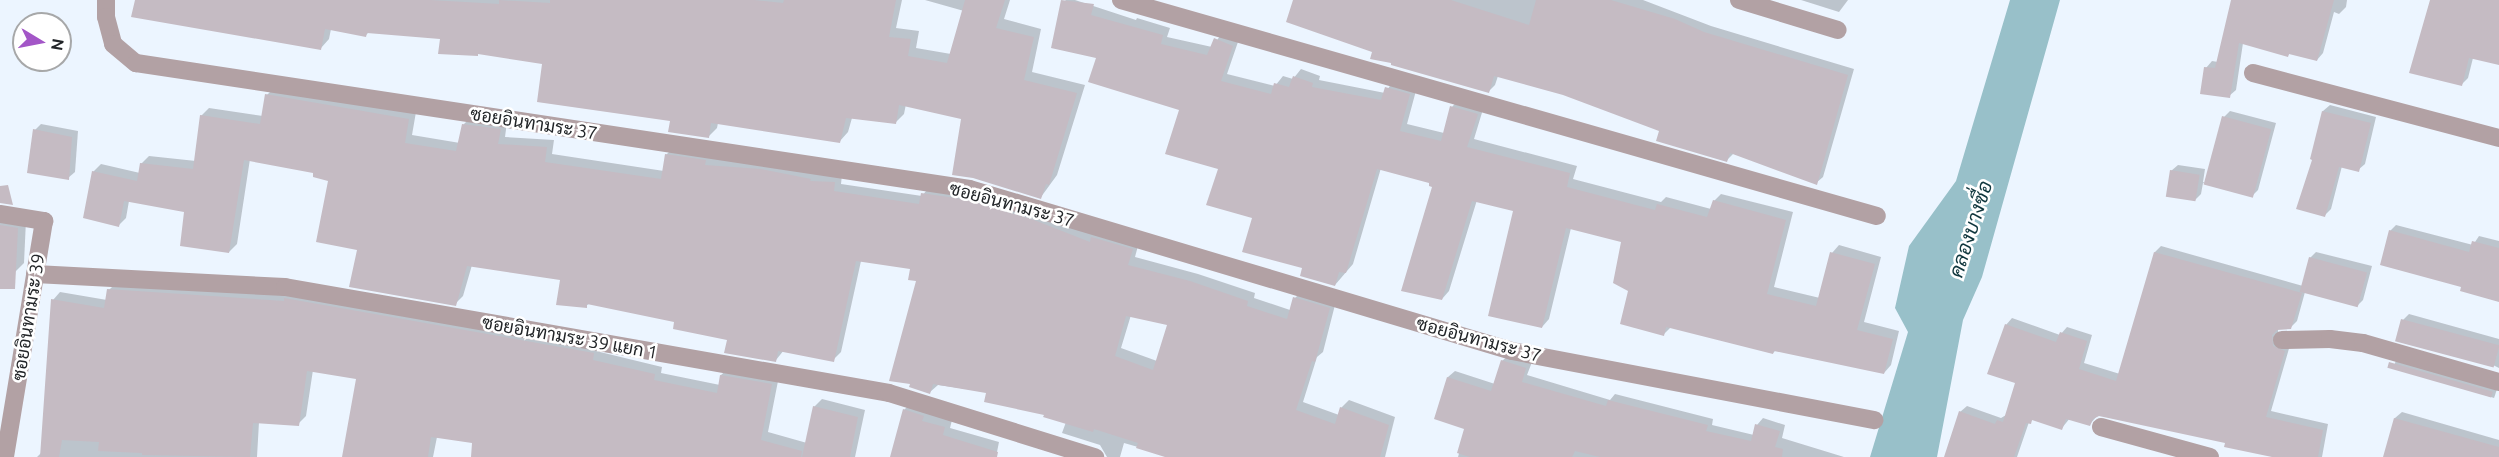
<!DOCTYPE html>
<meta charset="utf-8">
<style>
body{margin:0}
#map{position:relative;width:2499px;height:457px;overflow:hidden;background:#ecf5ff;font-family:Ubuntu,Sarabun,sans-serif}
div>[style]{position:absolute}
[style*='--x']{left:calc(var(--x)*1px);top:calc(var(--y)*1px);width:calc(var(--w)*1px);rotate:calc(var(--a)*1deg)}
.water>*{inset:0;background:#98c0c9}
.shadow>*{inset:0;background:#0003;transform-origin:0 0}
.building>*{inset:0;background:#c5bbc3;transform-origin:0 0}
.minor>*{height:18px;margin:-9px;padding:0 9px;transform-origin:9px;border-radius:9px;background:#b2a1a4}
span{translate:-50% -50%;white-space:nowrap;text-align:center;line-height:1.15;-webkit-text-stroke:5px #fff;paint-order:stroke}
.street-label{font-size:18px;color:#222528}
.water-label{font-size:20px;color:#0f363d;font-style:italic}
.north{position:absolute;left:12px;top:12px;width:60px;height:60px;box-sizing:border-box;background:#fff;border:2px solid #a7a8a9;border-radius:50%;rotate:100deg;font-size:16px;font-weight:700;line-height:24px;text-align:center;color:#222528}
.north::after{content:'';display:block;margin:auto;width:21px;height:27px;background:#a356c7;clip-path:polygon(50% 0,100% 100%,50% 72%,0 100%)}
</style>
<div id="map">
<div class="water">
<div style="clip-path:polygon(2010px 0,2060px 0,1982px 277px,1963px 320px,1937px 457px,1870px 457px,1908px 332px,1895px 308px,1909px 246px,1956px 181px)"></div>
</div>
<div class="shadow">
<div style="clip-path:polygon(137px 0,902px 0,896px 28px,919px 31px,916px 48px,951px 54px,964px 11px,925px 0,1010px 0,1004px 19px,1041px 29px,1032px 72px,1085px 85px,1057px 175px,1041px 197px,963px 118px,906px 104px,904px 114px,895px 123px,852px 118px,848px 132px,840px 141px,718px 123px,717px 128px,708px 137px,544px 63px,480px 52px,477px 55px,442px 38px,369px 32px,365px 36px,331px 29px,329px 39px,321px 48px)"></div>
<div style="clip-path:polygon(1066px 0,1075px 0,1136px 20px,1137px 18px,1170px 28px,1167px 37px,1212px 47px,1223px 32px,1239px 39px,1227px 74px,1275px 86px,1283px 76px,1293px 79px,1301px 69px,1320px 76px,1319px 80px,1385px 93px,1394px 80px,1417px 87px,1407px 124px,1444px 133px,1452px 107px,1459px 99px,1484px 106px,1474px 139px,1577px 166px,1573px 179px,1661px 202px,1666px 197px,1711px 209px,1714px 201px,1721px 194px,1793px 212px,1774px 287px,1820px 298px,1832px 253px,1839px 245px,1881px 257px,1864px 322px,1899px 331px,1891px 365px,1884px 373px,1776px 350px,1773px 353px,1671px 327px,1664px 334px,1630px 290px,1623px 241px,1571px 228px,1549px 319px,1542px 327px,1515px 210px,1477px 200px,1449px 291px,1442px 299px,1434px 186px,1431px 182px,1381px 168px,1353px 264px,1335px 285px,1254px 217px,1181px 109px,1098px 57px,1061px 5px)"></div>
<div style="clip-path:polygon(1295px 0,1643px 0,1711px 26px,1854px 69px,1823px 177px,1816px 183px,1734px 153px,1727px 160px,1661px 130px,1564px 94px,1498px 76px,1495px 85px,1488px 92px,1393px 62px)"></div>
<div style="clip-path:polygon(1801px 0,1848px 0,1839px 12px)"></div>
<div style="clip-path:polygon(2232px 0,2347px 0,2346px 7px,2339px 14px,2334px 12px,2323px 53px,2317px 60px,2291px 52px,2288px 55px,2243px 43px,2236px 90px,2229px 96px,2206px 68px,2212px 61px,2218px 62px)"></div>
<div style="clip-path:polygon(2432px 0,2490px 0,2499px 3px,2499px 64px,2473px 58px,2468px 78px,2462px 84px)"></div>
<div style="clip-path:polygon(evenodd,275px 87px,416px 112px,412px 135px,460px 143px,464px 124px,471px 117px,507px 122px,505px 137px,554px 140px,552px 154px,664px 171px,666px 155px,674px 147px,842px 175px,841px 184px,922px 196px,930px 186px,1139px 242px,1135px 257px,1198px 274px,1255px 293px,1254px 298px,1290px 310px,1295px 298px,1302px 291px,1336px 301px,1323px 352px,1317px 357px,1303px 402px,1339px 415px,1341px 408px,1349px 400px,1395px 417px,1385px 457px,1173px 457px,1124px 443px,1120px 457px,1107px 457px,1100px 445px,1062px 433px,1066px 422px,988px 392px,938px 385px,930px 392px,918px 280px,911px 268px,861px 261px,841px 352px,833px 360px,784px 350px,776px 360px,728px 339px,676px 321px,590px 303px,586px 306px,562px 279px,472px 265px,463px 296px,455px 304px,359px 249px,329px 179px,315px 172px,250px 159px,237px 244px,229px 252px,185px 210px,129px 201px,126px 218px,118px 226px,93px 172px,101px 164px,140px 173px,141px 164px,149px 156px,196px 161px,201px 116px,209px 108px,263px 116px,267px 95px,275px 87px,1131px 315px,1169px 324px,1157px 361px,1121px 348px,1131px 315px)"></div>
<div style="clip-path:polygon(2330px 105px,2376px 117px,2365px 164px,2358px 170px,2342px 166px,2331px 209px,2325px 215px,2314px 159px,2312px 158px,2323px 111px)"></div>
<div style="clip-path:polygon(2230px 111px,2276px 123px,2258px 190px,2252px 196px,2203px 183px,2201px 194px,2195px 200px,2171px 171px,2178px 165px,2205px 169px,2203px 182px,2205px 183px,2224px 117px)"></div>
<div style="clip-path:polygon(41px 124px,78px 131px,75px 172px,68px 178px,35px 130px)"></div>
<div style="clip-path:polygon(0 212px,26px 220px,24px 263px,0 287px)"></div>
<div style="clip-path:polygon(2396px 225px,2473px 245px,2479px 236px,2499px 241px,2499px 300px,2462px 286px,2390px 231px)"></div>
<div style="clip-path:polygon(2161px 246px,2303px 286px,2310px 258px,2316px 252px,2372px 266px,2363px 300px,2357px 306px,2305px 292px,2297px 321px,2291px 327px,2278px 329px,2278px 340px,2290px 345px,2271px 411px,2328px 424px,2322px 457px,2277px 457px,2227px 441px,2104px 415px,2097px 416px,2090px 424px,2070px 418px,2062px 428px,2034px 419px,2029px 422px,2017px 457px,1945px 457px,1960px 412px,1967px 406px,2001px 418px,2006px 415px,2017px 382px,2006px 325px,2012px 318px,2060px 335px,2067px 327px,2092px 335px,2084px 363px,2120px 374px,2155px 252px)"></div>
<div style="clip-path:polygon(117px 282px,291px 294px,601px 345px,600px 352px,662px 367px,661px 373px,720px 385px,721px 375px,729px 368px,779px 376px,768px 432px,807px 443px,814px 407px,822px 399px,865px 410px,855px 457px,472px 457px,474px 441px,437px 437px,433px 457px,343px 457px,358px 377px,313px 370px,306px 416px,298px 424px,259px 422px,257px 457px,37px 457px,42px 452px,53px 300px,60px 292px,107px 300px,109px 290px)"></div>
<div style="clip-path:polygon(2409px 314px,2499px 339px,2499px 368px,2403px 320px)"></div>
<div style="clip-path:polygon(1509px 355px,1532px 362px,1527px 375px,1610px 400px,1615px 394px,1713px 419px,1712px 425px,1754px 435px,1757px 425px,1763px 418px,1785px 425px,1782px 438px,1844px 457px,1458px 457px,1466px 428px,1435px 418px,1448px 377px,1455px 371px,1495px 384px,1502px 361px)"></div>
<div style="left:2397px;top:357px;width:105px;height:9px;rotate:18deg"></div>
<div style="clip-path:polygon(912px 402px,952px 420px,950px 428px,999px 442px,996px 457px,892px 457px,904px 410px)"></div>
<div style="clip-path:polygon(2402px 412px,2499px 440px,2499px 457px,2384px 457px,2395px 418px)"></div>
</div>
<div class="building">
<div style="clip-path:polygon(135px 0,430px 0,499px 4px,499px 0,550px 3px,550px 0,754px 0,783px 3px,784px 0,896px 0,889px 37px,911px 39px,908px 56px,947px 63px,965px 0,1005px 0,996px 28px,1034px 37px,1024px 80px,1077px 93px,1049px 185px,1046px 184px,1041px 199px,973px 178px,952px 175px,961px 119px,899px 105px,896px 124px,846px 118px,840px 143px,711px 123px,709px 138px,668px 132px,670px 121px,537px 102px,542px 64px,478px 54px,478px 56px,438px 54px,440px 39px,367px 33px,366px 37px,325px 29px,321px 50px,131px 17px)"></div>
<div style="clip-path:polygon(1061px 0,1094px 4px,1091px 15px,1163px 35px,1161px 44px,1207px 55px,1214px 38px,1233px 46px,1221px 81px,1271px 94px,1274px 83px,1289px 87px,1293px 76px,1313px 83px,1312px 87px,1381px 100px,1385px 87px,1410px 94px,1400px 131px,1441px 141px,1450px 106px,1478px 114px,1467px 147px,1570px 173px,1567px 187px,1655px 210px,1657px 204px,1707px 217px,1713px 200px,1786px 220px,1767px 294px,1816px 306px,1830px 252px,1875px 264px,1857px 330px,1893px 339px,1884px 374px,1774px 351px,1773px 354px,1666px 327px,1664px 336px,1620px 324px,1628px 291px,1613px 283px,1621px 242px,1566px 228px,1542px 328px,1488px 316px,1513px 211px,1472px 201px,1442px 300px,1401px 291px,1432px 187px,1429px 186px,1429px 183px,1377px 169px,1346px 273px,1339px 272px,1335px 286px,1300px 276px,1302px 268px,1242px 252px,1252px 218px,1206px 205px,1218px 169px,1165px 154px,1179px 110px,1088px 82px,1096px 58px,1051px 48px)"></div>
<div style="clip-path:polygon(1293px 0,1451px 0,1529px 25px,1536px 0,1611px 0,1675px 19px,1704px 32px,1848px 75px,1817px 185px,1730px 153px,1727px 162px,1656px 141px,1659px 131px,1563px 95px,1494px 76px,1489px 93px,1391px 65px,1391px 63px,1370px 59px,1372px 52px,1286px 22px)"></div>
<div style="clip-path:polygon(2231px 0,2334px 0,2317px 61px,2289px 54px,2288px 57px,2239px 43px,2230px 98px,2200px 94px,2204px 67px,2215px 68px)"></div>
<div style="clip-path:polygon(2430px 0,2499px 0,2499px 65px,2469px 58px,2462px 86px,2409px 73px)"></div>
<div style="clip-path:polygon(evenodd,265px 94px,409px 119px,405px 143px,456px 151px,462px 124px,501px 129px,498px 144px,547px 147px,545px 162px,661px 179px,665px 154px,706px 160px,705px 165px,761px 169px,811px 179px,810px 181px,835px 182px,834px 191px,919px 204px,921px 193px,968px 200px,1034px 220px,1090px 242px,1091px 237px,1133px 249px,1128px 265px,1190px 281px,1248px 301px,1247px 306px,1287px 319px,1293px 297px,1330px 308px,1315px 362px,1312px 361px,1296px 410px,1335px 424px,1340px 407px,1389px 425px,1380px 457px,1165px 457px,1136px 448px,1138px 443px,1094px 429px,1093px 432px,1043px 417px,1044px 415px,984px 402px,986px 393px,933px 384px,930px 394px,909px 387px,910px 384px,889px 381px,916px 281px,908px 280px,910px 269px,856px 261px,834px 362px,778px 351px,776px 362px,724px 353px,727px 340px,673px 329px,674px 322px,587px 304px,587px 308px,556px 305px,560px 280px,467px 266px,456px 306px,349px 287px,357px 250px,316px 242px,328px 181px,313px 177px,313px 173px,244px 160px,229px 253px,180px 246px,184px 212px,124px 201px,119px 227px,83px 218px,92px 171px,137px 181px,140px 163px,193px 169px,200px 115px,260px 124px,265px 94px,1126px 316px,1167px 325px,1153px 370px,1115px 356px,1126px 316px)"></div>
<div style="clip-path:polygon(2322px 111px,2371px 123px,2359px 172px,2339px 167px,2325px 217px,2296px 209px,2312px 160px,2310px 159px)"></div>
<div style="left:2222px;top:116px;width:51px;height:71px;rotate:15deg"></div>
<div style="clip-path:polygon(33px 129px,72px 137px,69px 180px,27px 173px)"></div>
<div style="left:2170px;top:170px;width:30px;height:27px;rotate:9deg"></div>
<div style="clip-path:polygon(8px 185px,13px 205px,0 203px,0 186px)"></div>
<div style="clip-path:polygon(0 225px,18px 228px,15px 289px,0 289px)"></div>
<div style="clip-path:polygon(2389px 230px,2469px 252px,2472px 241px,2499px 248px,2499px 302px,2460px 291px,2461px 287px,2380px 265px)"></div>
<div style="clip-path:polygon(2154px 252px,2302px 293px,2291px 329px,2277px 330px,2272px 335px,2273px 346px,2285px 351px,2266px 417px,2323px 430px,2318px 457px,2272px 457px,2224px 447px,2225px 443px,2099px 416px,2093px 419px,2090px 426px,2066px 419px,2062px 430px,2032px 420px,2031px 424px,2026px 423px,2014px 457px,1944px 457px,1959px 411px,1995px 424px,1997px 420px,2003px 422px,2015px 383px,1987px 374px,2005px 324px,2056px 342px,2060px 332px,2087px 341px,2079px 369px,2116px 381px)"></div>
<div style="left:2309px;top:257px;width:60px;height:36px;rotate:15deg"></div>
<div style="clip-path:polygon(107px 289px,284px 301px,284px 298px,594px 353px,593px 360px,655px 374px,654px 380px,717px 393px,720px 375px,772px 384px,761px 440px,802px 451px,801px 457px,471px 457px,472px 443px,431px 437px,428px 457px,342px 457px,356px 379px,307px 371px,299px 426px,253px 423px,250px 457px,142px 455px,142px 453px,98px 451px,99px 442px,62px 440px,59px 457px,40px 457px,51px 299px,104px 308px)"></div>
<div style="left:2401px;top:319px;width:102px;height:23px;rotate:15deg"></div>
<div style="clip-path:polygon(1501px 360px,1526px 368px,1522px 382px,1606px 406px,1608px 400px,1708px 425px,1706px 431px,1751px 441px,1755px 424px,1780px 431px,1775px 447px,1783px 449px,1782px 457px,1600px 457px,1575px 451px,1572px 457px,1470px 457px,1457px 453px,1464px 429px,1434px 419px,1447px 377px,1491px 391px)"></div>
<div style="left:2389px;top:362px;width:108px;height:6px;rotate:16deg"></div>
<div style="clip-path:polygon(813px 406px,858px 417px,850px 457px,802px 457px)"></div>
<div style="clip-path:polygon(903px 409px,924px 416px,922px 421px,945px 427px,943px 435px,998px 452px,997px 457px,890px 457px)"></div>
<div style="clip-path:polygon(2394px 418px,2499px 447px,2499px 457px,2383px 457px)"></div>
</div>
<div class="minor">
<div style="--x:106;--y:0;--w:17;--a:90"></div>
<div style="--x:106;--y:17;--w:28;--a:75"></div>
<div style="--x:113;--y:44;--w:30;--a:40"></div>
<div style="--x:136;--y:63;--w:843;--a:8.59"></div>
<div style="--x:970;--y:189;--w:566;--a:16.64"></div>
<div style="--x:1512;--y:351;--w:369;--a:10.8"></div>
<div style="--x:1121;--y:0;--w:786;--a:15.95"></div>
<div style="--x:1739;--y:0;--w:103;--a:16.9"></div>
<div style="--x:2253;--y:73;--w:254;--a:14.8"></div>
<div style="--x:0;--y:214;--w:45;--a:9"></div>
<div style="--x:44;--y:221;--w:239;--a:99.4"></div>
<div style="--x:35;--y:274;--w:250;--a:3"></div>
<div style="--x:285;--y:287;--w:613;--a:9.95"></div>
<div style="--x:889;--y:393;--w:216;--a:17.3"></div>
<div style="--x:2282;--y:340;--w:48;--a:-1.2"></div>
<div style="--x:2330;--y:339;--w:33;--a:7"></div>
<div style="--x:2363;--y:343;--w:141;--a:16"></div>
<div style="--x:2101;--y:427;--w:113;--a:15.4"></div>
</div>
<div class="street-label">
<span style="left:534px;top:123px;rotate:9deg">ซอยอินทามระ 37</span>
<span style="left:1012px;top:204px;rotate:15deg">ซอยอินทามระ 37</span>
<span style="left:28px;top:317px;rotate:-81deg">ซอยอินทามระ 39</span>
<span style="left:570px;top:337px;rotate:10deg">ซอยอินทามระ 39 แยก 1</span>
<span style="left:1479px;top:339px;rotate:15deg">ซอยอินทามระ 37</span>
</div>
<div class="water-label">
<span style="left:1970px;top:229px;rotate:-72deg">คลองบางซื่อ</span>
</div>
<div class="north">N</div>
</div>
